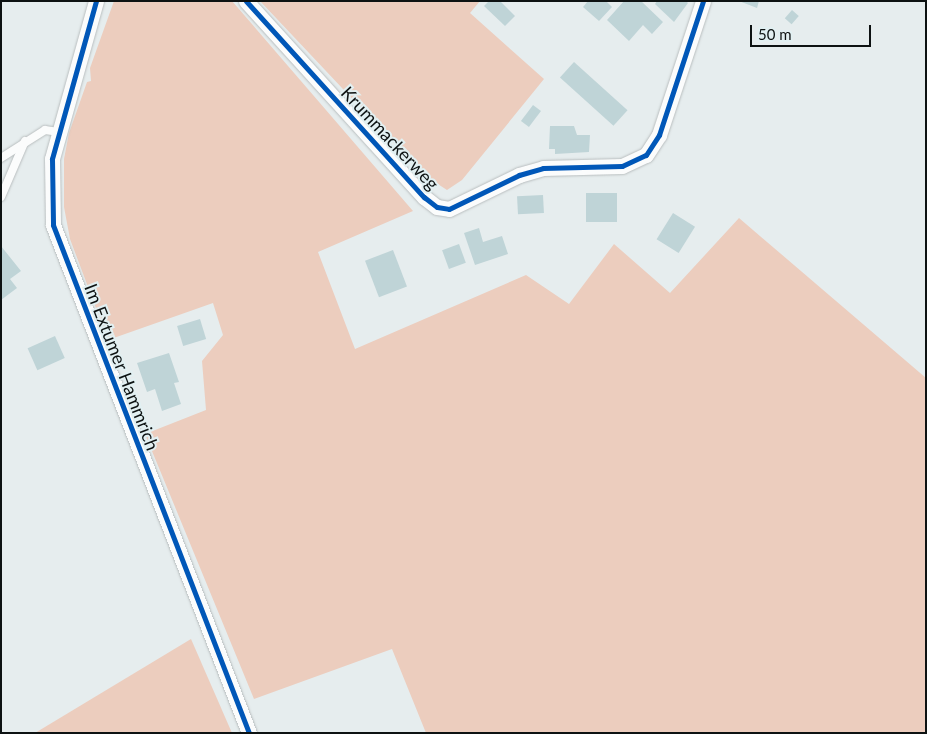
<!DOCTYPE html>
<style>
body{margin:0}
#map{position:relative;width:927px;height:734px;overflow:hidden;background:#e6edee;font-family:Lato,sans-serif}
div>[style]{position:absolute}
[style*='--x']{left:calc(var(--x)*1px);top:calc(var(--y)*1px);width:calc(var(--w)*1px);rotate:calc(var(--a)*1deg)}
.green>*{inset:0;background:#eccdbe}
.building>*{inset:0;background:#bfd4d7;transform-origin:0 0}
.roads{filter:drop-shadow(0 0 1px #b9bebf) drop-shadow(0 0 1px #b9bebf)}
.lane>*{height:8px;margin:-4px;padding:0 4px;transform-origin:4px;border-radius:4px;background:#fbfcfc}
.street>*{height:15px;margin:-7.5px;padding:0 7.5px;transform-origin:7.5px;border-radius:7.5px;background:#fbfcfc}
.cycleway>*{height:5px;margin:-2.5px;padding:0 2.5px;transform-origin:2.5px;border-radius:2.5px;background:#0057b8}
span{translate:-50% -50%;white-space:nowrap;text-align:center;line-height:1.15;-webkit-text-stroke:4px #e2f0f2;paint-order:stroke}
.street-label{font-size:18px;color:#0d1212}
.frame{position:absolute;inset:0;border:2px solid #0d1212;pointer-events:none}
.scale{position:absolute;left:750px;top:25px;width:121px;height:22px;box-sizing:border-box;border:2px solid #0d1212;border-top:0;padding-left:6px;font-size:15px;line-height:18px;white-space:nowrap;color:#0d1212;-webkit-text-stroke:4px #e2f0f2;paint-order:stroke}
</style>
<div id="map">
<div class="green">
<div style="clip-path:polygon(114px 1px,232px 1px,413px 211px,318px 252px,355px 349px,526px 275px,569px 304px,614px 244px,670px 293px,739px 218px,926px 378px,926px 733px,426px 733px,392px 649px,254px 699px,145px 434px,206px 410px,202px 361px,223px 335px,213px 303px,108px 340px,70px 239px,64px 207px,64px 159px,69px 133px,87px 82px,91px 81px,90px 68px)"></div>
<div style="clip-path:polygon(260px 1px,480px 1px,470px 13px,544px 79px,462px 180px,447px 190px,424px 175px)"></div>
<div style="clip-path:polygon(191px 639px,232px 733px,35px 733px)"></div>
</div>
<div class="building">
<div style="clip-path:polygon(489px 1px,500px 1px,515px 16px,505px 26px,484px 6px)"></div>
<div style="clip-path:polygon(588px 1px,606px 1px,612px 7px,599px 21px,583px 7px)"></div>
<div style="clip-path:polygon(624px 1px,641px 1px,663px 22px,652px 34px,643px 25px,629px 41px,607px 20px)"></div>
<div style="clip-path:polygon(657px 1px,686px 1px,688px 3px,674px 22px,655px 4px)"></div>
<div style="clip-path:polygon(739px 1px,759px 1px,757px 8px)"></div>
<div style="left:792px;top:10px;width:9px;height:11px;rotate:41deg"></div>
<div style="left:574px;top:62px;width:72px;height:21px;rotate:42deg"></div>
<div style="left:533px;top:105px;width:10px;height:20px;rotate:37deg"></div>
<div style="clip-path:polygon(550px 126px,574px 126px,577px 135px,590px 135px,589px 152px,555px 154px,555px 149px,549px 149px)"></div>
<div style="left:586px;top:193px;width:31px;height:29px"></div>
<div style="left:543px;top:195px;width:18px;height:26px;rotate:87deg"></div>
<div style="left:673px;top:213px;width:26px;height:31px;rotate:32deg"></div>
<div style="clip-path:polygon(479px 228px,483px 242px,502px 236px,508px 254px,475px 265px,464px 233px)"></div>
<div style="left:459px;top:244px;width:20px;height:18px;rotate:70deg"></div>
<div style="clip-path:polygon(1px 246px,21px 271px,10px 279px,17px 288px,1px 300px)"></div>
<div style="left:393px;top:250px;width:39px;height:30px;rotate:69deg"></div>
<div style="left:200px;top:319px;width:21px;height:24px;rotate:73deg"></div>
<div style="left:55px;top:336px;width:24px;height:30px;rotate:66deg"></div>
<div style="clip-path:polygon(169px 353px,179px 382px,174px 383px,181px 404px,162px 411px,155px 389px,147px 392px,137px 363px)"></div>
</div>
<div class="roads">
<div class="lane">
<div style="--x:1;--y:158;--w:52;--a:-32.5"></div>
<div style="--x:45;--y:130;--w:15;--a:8"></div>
<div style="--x:1;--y:197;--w:61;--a:-66.8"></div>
</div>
<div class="street">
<div style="--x:96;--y:1;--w:164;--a:105.6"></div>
<div style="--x:52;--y:159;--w:66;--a:89.1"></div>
<div style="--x:53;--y:225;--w:544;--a:68.9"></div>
<div style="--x:246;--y:1;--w:265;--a:47.8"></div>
<div style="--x:424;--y:197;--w:16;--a:38"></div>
<div style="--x:437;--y:207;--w:12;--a:9"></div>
<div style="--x:449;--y:209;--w:78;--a:-25.9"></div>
<div style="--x:519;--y:175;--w:25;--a:-16"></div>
<div style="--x:543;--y:168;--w:79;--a:-1.5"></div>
<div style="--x:622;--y:166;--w:26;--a:-25"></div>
<div style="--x:646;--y:155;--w:24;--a:-57"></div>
<div style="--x:659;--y:135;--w:141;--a:-71.8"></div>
</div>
</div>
<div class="cycleway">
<div style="--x:96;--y:1;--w:164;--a:105.6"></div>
<div style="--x:52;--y:159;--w:66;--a:89.1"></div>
<div style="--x:53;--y:225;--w:544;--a:68.9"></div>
<div style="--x:246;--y:1;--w:265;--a:47.8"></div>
<div style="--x:424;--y:197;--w:16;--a:38"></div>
<div style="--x:437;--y:207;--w:12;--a:9"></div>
<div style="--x:449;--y:209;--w:78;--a:-25.9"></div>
<div style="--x:519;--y:175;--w:25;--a:-16"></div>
<div style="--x:543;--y:168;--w:79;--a:-1.5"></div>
<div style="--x:622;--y:166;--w:26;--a:-25"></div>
<div style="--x:646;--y:155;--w:24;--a:-57"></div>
<div style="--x:659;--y:135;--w:141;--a:-71.8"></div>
</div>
<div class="street-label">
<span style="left:390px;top:138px;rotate:47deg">Krummackerweg</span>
<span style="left:122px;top:367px;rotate:69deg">Im Extumer Hammrich</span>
</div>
<div class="frame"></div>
<div class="scale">50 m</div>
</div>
